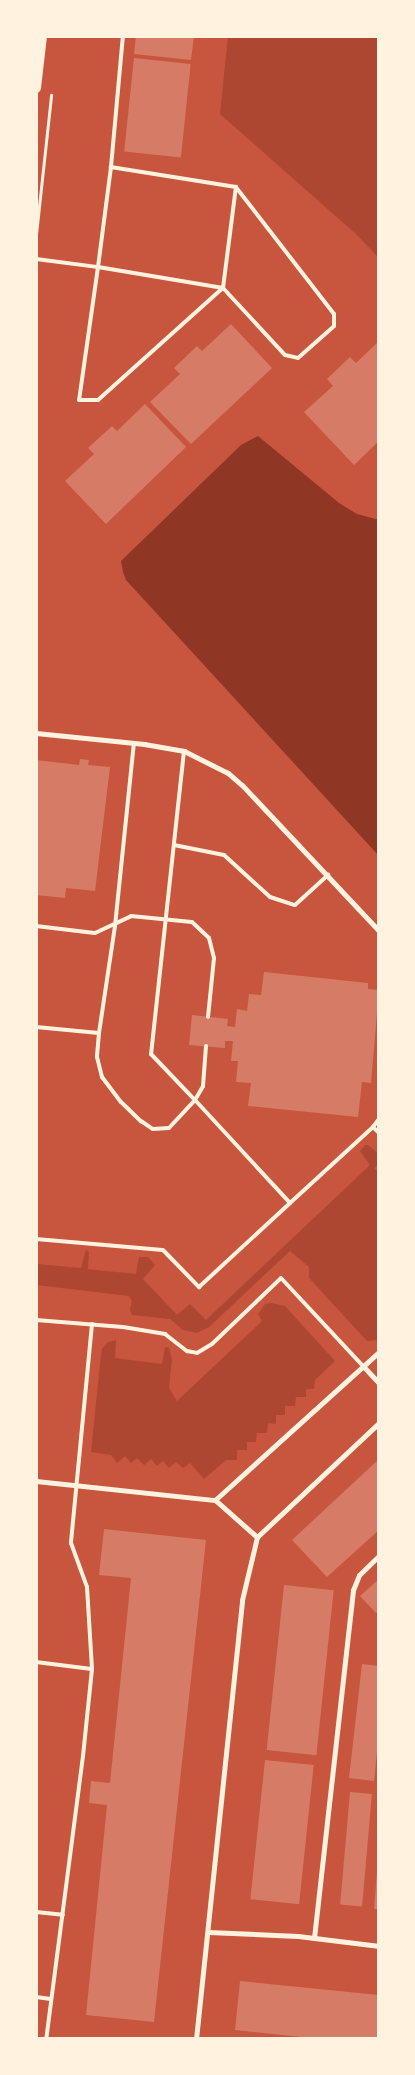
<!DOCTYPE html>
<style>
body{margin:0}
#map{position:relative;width:415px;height:2075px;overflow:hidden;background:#c8553d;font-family:"Alegreya Sans",sans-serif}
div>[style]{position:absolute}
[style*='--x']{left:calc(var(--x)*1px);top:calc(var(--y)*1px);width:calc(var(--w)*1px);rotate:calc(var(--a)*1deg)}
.green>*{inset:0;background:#ae4732}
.water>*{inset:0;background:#8f3625}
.building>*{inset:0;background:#d67c66;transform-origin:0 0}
.path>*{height:3px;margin:-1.5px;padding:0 1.5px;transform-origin:1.5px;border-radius:1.5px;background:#fff3e0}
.service>*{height:4px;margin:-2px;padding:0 2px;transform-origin:2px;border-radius:2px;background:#fff3e0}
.minor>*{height:5px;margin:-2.5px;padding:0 2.5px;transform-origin:2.5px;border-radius:2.5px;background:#fff3e0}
.secondary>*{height:10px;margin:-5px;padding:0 5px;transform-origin:5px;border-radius:5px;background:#fff3e0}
span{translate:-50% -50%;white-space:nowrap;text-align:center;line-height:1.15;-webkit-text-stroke:5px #fff3e0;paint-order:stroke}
.frame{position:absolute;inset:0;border:38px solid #fff3e0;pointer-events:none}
</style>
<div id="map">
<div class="green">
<div style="clip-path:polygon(228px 36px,379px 36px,379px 258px,357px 235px,220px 114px)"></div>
<div style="clip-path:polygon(365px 1145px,368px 1145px,379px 1154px,379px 1164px,374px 1168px,379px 1173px,379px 1340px,367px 1341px,309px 1278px,309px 1267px,290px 1251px,209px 1327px,197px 1333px,183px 1330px,170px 1319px,132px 1315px,130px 1310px,132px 1301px,129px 1296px,36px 1285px,36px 1264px,81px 1268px,86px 1250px,89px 1252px,88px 1269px,96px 1270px,136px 1274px,139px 1257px,148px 1257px,155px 1265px,143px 1279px,177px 1315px,190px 1304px,206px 1320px,370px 1165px,360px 1151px)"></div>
<div style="clip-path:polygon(271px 1303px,285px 1306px,335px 1361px,315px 1380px,314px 1389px,306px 1389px,306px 1397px,296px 1397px,295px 1406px,285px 1406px,285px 1415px,276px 1415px,276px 1424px,268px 1423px,267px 1433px,257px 1433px,256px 1442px,247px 1442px,247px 1450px,237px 1450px,237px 1460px,226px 1460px,204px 1479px,190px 1463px,183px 1468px,176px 1462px,169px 1468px,163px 1461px,157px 1466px,151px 1459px,144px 1465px,137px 1458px,131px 1463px,125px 1456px,117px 1463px,111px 1455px,91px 1452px,101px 1354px,102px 1349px,108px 1342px,116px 1340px,115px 1358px,162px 1364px,165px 1347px,169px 1348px,172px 1359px,169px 1388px,177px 1401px,262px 1321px,258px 1314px,265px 1304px)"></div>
</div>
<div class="water">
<div style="clip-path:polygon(258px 436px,339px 503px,357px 514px,379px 520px,379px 856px,126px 580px,123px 572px,121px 561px,241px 445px)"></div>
</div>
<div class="building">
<div style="clip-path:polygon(136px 36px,194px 36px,191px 60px,134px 54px)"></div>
<div style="left:134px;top:58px;width:57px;height:94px;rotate:6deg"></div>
<div style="clip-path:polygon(231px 324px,272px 368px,191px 444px,150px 402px,180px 374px,174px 368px,197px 346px,202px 351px)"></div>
<div style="clip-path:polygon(379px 341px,379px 441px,354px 465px,304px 412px,333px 386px,327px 379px,350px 357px,356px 363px)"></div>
<div style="clip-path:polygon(145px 404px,186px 447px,106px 524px,65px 481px,94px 454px,88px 448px,112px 426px,117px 431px)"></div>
<div style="clip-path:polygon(80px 759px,89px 760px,88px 765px,110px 767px,95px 891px,66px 888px,65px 898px,36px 895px,36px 760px,79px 765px)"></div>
<div style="clip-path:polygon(264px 972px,368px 983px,368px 989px,379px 990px,371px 1083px,362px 1082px,358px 1117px,248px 1106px,251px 1083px,236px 1082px,238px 1061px,231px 1061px,233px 1041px,225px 1041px,225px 1048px,189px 1045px,192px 1015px,228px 1019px,227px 1026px,235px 1027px,237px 1009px,247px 1011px,249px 994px,261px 995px)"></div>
<div style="clip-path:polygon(379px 1459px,379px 1530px,327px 1577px,292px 1540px)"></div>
<div style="clip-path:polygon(104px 1529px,206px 1540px,154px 2022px,86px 2015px,107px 1805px,89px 1803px,91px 1781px,110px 1783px,131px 1578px,99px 1575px)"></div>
<div style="clip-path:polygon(379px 1579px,379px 1611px,376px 1613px,360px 1596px)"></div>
<div style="left:284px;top:1585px;width:50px;height:166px;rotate:6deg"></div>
<div style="clip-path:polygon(362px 1664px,379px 1666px,379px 1733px,374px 1781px,349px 1778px)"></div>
<div style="left:265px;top:1760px;width:49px;height:140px;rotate:6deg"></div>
<div style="left:350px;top:1792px;width:22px;height:113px;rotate:5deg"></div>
<div style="clip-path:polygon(377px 1872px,379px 1872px,379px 1909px,374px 1909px)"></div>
<div style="clip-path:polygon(240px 1981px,379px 1995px,379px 2039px,319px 2039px,235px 2030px)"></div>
</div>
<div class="path">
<div style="--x:36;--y:234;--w:140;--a:-83.8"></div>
</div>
<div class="service">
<div style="--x:111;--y:167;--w:132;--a:-84.8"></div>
<div style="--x:36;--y:259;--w:63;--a:7.4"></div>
<div style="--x:98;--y:267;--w:127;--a:9.5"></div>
<div style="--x:223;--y:288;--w:91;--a:47.2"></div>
<div style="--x:285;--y:355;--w:13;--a:13"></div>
<div style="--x:298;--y:358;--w:48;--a:-41.6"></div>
<div style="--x:334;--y:326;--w:12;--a:-90"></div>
<div style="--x:334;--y:314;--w:160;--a:-127.7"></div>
<div style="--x:236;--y:187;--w:127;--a:-170.9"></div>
<div style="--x:111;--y:167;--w:101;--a:97.4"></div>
<div style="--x:98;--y:267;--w:134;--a:98.1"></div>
<div style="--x:79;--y:400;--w:19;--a:0"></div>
<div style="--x:98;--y:400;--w:168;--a:-41.9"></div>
<div style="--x:223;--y:288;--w:102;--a:-82.7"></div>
<div style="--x:184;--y:751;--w:305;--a:96.2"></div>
<div style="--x:151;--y:1054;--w:64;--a:46.3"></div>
<div style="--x:195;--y:1100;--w:16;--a:-60"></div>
<div style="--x:203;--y:1086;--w:40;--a:-85.7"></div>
<div style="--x:174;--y:845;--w:51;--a:11.3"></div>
<div style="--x:224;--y:855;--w:62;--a:42.4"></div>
<div style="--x:270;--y:897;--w:26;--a:18"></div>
<div style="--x:295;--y:905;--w:45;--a:-42.3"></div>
<div style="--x:36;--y:926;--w:59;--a:6.8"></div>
<div style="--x:95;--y:933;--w:40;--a:-25"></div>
<div style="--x:131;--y:916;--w:61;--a:5.6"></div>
<div style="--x:192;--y:922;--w:23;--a:43"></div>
<div style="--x:209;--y:938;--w:21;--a:76"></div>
<div style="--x:214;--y:958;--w:59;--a:95.8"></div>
<div style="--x:36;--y:1027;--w:63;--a:5.4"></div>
<div style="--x:99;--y:1033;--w:24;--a:95"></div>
<div style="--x:97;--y:1057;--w:21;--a:76"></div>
<div style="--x:102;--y:1077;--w:31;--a:53"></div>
<div style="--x:121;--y:1102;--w:28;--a:44"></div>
<div style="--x:141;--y:1121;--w:14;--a:34"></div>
<div style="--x:153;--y:1129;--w:16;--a:-4"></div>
<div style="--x:169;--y:1128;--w:38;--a:-47"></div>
<div style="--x:195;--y:1100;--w:140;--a:47.3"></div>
<div style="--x:290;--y:1203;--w:113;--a:-42.5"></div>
<div style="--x:373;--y:1127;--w:8;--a:45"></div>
<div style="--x:99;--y:1033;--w:108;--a:-81.5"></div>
<div style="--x:115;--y:926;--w:184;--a:-84.1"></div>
<div style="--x:373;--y:1127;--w:10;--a:-53"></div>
<div style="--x:36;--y:1239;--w:127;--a:5"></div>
<div style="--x:163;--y:1250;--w:52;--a:45.8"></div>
<div style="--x:199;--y:1287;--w:124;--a:-42.7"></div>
<div style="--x:36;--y:1320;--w:87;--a:4.6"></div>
<div style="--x:123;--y:1327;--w:43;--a:9.5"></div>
<div style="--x:165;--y:1334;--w:28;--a:38"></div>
<div style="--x:187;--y:1351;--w:10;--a:11"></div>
<div style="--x:197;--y:1353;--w:17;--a:-31"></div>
<div style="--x:212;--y:1344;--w:95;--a:-43.7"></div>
<div style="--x:281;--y:1278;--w:120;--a:47"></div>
<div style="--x:92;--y:1324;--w:220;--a:95.5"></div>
<div style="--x:71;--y:1543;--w:47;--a:70"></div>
<div style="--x:87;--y:1587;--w:82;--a:86.5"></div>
<div style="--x:36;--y:1662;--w:56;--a:7.1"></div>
<div style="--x:92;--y:1669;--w:87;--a:95.9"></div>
<div style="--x:83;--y:1756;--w:285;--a:97.4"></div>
<div style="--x:36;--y:1912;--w:27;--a:6"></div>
<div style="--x:36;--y:1997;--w:15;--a:8"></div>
</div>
<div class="minor">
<div style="--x:36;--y:733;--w:109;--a:5.8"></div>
<div style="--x:144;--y:744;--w:41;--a:9.9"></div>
<div style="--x:184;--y:751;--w:49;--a:26.6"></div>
<div style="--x:228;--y:773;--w:18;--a:41"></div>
<div style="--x:242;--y:785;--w:200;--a:46.8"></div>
<div style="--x:363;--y:1366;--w:23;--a:47"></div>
<div style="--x:36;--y:1481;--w:180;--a:6.1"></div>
<div style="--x:215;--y:1500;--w:221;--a:-42.1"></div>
<div style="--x:257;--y:1537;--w:167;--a:-43.1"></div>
<div style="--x:208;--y:1932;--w:90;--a:2.5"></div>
<div style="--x:298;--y:1936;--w:82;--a:7"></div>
<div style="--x:314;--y:1938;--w:350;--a:-83.6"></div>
<div style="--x:353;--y:1590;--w:16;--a:-68"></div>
<div style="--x:359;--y:1575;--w:28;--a:-44"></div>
<div style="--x:196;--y:2039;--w:441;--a:-84"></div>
<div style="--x:242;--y:1600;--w:65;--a:-76.6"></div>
<div style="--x:257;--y:1537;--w:56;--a:-138.6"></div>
</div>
<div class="secondary">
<div style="--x:36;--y:88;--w:52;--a:-83.4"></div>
</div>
<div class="frame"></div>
</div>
